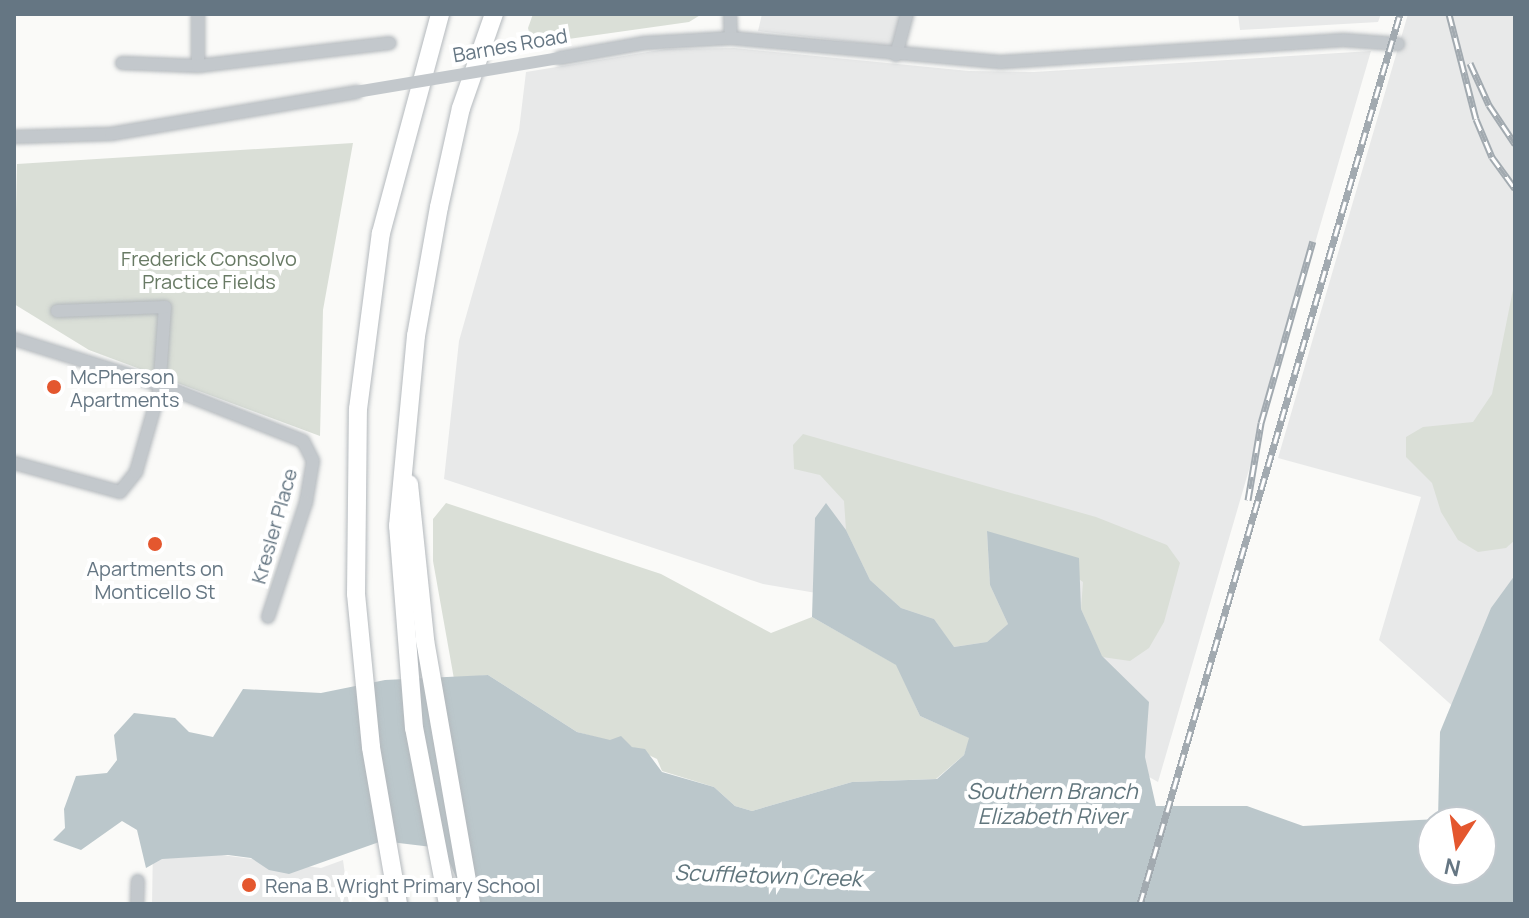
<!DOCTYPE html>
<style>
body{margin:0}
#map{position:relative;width:1529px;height:918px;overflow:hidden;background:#fafaf8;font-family:Manrope,sans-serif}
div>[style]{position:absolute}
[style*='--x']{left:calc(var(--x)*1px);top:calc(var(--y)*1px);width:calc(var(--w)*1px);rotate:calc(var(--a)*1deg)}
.built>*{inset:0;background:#e8e9e9}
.green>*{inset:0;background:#dadfd7}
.water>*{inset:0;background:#bbc7cb}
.roads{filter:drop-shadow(0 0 2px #b4b9bd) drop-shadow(0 0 2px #b4b9bd)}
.minor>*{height:12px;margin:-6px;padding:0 6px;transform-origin:6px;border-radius:6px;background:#c3c8cc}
.highway>*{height:18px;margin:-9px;padding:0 9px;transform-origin:9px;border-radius:9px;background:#fff}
.rail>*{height:7px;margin-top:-3.5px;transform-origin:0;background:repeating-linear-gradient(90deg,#fff 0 12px,#a2aab0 0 24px);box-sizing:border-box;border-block:2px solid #a2aab0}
.minor-bridge>*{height:12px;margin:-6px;padding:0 6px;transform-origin:6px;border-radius:6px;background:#c3c8cc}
.dots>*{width:22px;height:22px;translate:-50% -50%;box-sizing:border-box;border:4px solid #fff;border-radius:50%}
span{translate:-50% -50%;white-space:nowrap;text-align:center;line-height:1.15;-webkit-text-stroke:8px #fff;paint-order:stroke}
.street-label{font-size:20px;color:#657683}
.park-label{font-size:20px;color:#687a64}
.poi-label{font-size:20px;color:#657683}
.left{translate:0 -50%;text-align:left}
.water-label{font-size:22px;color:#60757c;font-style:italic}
.frame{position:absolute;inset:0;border:16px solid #657683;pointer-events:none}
.north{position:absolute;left:1417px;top:806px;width:80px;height:80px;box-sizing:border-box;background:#fff;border:2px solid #c1c8cd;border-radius:50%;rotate:192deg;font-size:22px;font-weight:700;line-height:32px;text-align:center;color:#657683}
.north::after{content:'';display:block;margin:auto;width:28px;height:36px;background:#e4572e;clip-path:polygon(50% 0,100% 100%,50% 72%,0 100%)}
</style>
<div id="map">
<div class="built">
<div style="clip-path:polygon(762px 14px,903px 14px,894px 47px,758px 31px)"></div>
<div style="clip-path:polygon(1238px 14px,1381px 14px,1378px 22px,1240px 30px)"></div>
<div style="clip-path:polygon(1408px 14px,1515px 14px,1515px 579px,1457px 710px,1379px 640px,1421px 497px,1278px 458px)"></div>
<div style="clip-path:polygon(734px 48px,969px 71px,1034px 72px,1371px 51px,1158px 782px,828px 595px,763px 584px,444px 479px,459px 341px,519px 130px,526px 72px,666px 49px)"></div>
<div style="clip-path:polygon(153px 846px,321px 868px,343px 860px,349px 904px,152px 904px)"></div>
</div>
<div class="green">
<div style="clip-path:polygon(533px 14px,702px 14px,689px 22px,540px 43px,531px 40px,528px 28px)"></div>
<div style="clip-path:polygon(353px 143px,323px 310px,320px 436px,89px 350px,14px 304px,17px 164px)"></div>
<div style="clip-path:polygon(1515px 280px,1515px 540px,1506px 548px,1478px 552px,1458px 540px,1441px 512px,1432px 483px,1406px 457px,1406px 437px,1423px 427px,1473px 422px,1492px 394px)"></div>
<div style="clip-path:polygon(803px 434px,1096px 517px,1167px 545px,1180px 563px,1164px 622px,1149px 648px,1130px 661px,1102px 657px,1081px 609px,1083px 582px,1029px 545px,987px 532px,990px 585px,1008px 624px,987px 642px,953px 647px,934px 619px,901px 608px,870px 580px,846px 530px,844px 501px,820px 475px,794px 469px,793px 445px)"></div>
<div style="clip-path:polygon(446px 503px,661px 574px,771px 633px,812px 617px,897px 665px,920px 716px,970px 738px,964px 755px,936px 779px,852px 782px,752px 811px,735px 806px,714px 787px,662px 771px,657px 759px,632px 747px,577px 732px,488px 675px,454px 679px,433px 561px,433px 519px)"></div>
</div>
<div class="water">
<div style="clip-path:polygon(evenodd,826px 503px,846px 530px,870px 580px,901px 608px,934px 619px,954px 647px,987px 642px,1008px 624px,990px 585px,987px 531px,1079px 558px,1081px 609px,1102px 656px,1149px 702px,1145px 757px,1156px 806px,1247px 806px,1303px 826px,1438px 819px,1440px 732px,1491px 608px,1515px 575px,1515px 904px,468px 904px,447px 857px,432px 847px,382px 841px,289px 874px,269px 870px,251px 858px,228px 855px,162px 859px,146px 868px,137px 830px,122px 821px,81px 850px,53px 840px,65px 828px,64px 809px,76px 776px,107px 773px,117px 760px,114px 735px,134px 713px,175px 718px,189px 732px,213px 737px,243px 689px,321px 693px,385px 680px,488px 675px,577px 732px,610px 740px,621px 736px,632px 747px,645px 749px,662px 772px,714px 787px,735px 806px,752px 811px,852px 782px,937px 779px,964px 755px,969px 738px,920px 716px,896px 665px,812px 617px,815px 518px,826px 503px,1433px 822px,1481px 822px,1481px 870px,1433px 870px,1433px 822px)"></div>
</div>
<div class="roads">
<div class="minor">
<div style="--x:198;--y:14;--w:52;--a:90"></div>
<div style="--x:730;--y:14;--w:24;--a:88"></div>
<div style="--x:896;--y:55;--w:42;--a:-75"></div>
<div style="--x:560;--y:58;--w:85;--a:-10.1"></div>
<div style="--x:644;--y:43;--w:87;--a:-3.3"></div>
<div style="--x:731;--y:38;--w:272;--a:5.1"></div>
<div style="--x:1002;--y:62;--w:342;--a:-3.7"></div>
<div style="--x:1343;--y:40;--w:55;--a:4.2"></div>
<div style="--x:122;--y:63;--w:76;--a:2.3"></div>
<div style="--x:198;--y:66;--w:193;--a:-6.8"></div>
<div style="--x:14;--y:137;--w:97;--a:-1.8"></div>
<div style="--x:111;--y:134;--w:249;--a:-9.7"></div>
<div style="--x:14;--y:339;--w:154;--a:17.4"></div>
<div style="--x:161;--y:385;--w:153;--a:21.5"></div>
<div style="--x:303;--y:441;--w:22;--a:63"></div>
<div style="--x:313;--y:461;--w:42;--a:99.7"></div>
<div style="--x:306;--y:502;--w:121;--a:108.3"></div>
<div style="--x:14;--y:463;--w:110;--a:15.3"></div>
<div style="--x:120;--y:492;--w:26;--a:-51"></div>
<div style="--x:136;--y:472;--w:83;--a:-74"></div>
<div style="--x:159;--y:392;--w:85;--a:-86"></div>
<div style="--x:165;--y:307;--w:108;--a:177.9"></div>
<div style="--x:137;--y:904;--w:23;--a:-88"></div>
</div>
<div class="highway">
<div style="--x:409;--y:484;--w:157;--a:84.1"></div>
<div style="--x:425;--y:640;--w:268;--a:80.1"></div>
<div style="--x:398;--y:904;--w:159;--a:-99.8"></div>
<div style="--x:371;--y:747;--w:154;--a:-95.6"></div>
<div style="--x:356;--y:594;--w:185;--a:-89.4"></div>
<div style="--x:358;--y:409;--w:177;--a:-82.6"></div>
<div style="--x:381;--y:233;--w:227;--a:-74.9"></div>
<div style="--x:448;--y:904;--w:179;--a:-100.9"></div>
<div style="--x:414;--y:728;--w:203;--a:-94.5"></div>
<div style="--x:398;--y:526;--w:191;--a:-84.6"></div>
<div style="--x:416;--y:336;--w:131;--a:-79.9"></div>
<div style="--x:439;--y:207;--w:101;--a:-77.5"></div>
<div style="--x:461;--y:108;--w:100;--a:-70.7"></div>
</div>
</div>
<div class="rail">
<div style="--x:1449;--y:14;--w:108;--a:75.6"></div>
<div style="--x:1476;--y:119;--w:41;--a:67.2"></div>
<div style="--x:1492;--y:157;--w:39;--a:54"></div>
<div style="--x:1470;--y:63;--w:46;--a:65.7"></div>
<div style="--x:1489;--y:105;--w:47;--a:56.3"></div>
<div style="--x:1248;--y:500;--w:78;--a:-80.4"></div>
<div style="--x:1261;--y:423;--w:189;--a:-74.1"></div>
<div style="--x:1140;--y:904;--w:927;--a:-73.72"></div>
</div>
<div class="minor-bridge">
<div style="--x:356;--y:92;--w:207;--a:-9.5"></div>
</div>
<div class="dots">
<div style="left:54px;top:387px;background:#e4572e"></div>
<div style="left:155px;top:544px;background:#e4572e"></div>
<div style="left:249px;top:885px;background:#e4572e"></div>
</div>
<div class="street-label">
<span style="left:510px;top:45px;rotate:-10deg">Barnes Road</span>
<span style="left:274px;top:526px;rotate:-74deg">Kresler Place</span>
</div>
<div class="park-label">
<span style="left:209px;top:270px">Frederick Consolvo<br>Practice Fields</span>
</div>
<div class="poi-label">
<span class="left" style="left:70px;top:388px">McPherson<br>Apartments</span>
<span style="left:155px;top:580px">Apartments on<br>Monticello St</span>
<span class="left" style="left:265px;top:885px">Rena B. Wright Primary School</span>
</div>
<div class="water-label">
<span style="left:1052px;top:804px">Southern Branch<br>Elizabeth River</span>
<span style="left:768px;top:876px;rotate:2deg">Scuffletown Creek</span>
</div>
<div class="frame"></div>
<div class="north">N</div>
</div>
